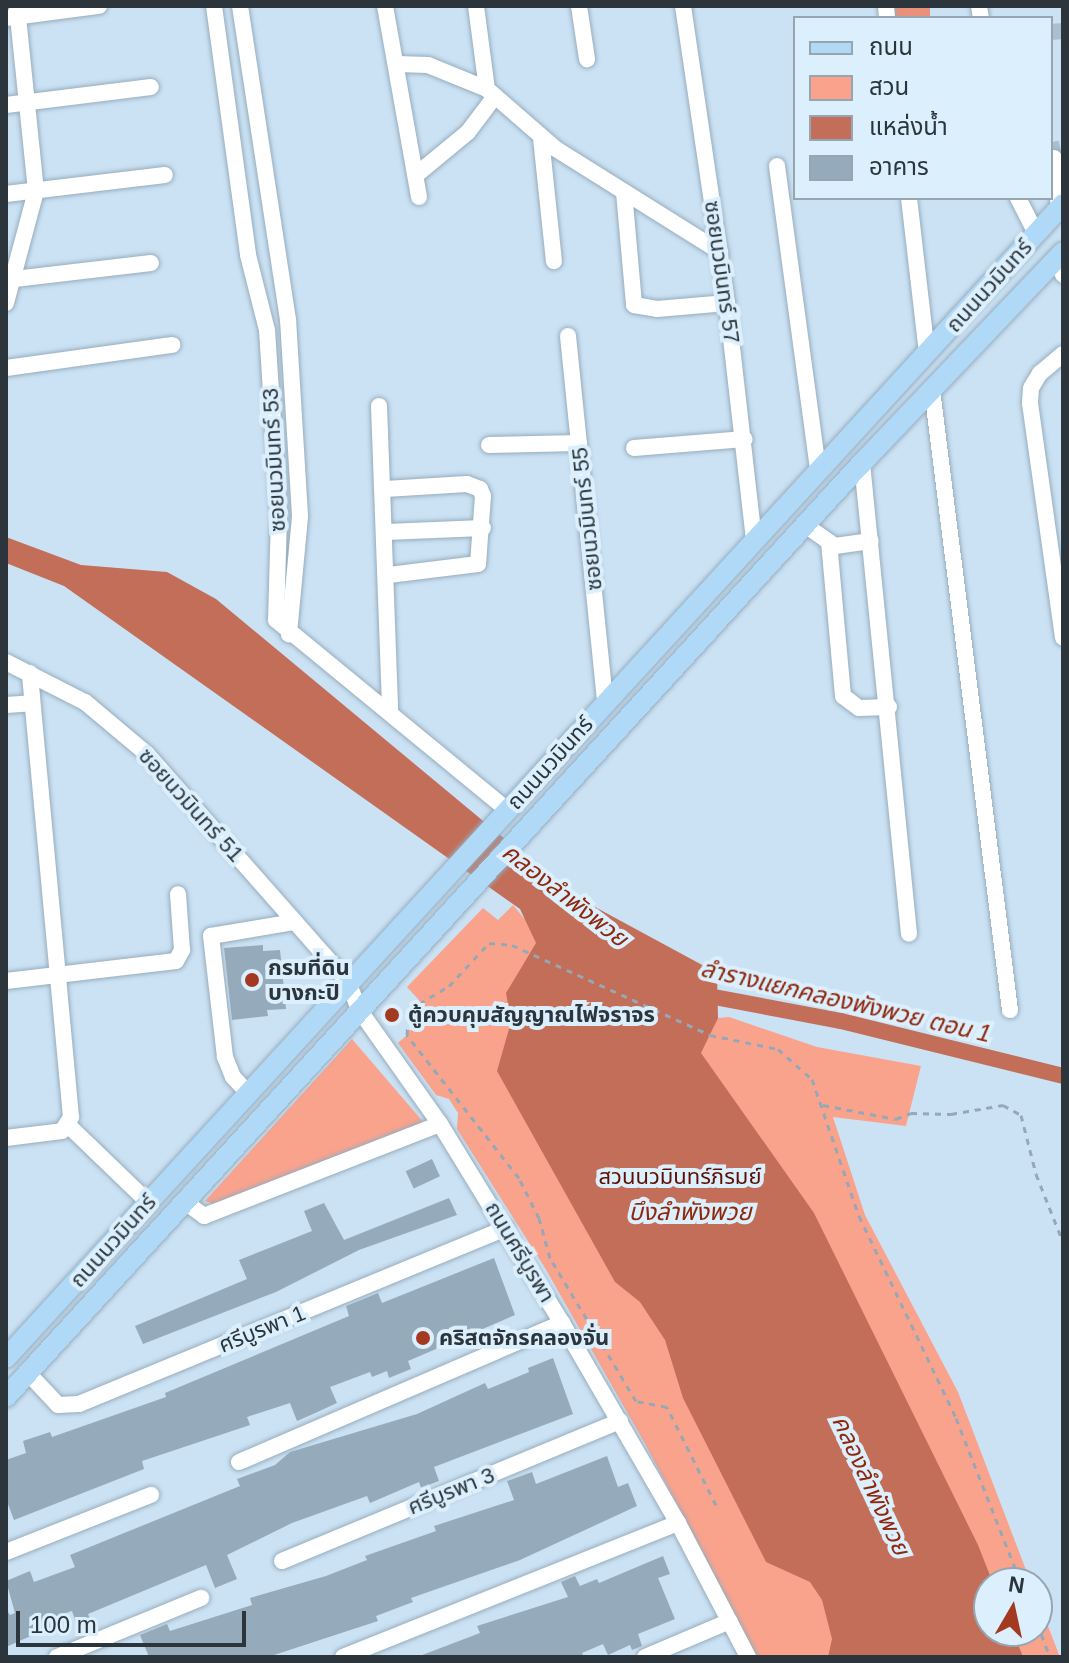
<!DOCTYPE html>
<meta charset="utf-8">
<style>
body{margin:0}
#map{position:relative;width:1069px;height:1663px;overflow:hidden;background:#cbe2f4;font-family:Arial,"Noto Sans Thai",sans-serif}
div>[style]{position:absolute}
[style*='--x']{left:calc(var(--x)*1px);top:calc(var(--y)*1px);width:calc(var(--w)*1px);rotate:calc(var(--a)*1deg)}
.green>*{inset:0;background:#f9a38d}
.forest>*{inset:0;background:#ea917b;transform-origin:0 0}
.water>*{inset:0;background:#c26e58}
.canal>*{height:16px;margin:-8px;padding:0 8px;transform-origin:8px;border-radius:8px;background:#c26e58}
.building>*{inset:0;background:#95abbc;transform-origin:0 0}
.minor-tunnel>*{height:16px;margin-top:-8px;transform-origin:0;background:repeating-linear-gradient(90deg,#abbfcf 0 16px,transparent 0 24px)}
.path>*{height:3px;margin-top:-1.5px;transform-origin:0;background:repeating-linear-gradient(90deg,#96a8b7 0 6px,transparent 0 12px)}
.roads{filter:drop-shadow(0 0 2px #97adbd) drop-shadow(0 0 2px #97adbd)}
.minor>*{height:16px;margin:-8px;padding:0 8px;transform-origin:8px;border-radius:8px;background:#fff}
.major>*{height:20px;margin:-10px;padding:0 10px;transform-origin:10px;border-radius:10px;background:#afd9f7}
.dots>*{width:22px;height:22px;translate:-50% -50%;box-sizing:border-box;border:4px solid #dceffd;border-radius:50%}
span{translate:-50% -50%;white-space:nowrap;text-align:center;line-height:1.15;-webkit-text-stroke:8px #dceffd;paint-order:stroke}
.street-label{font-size:22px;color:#2c353c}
.poi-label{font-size:22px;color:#2c353c;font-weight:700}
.left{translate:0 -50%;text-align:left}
.park-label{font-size:22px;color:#5e1000}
.water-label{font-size:24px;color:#8e270b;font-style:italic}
.frame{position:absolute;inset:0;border:8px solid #2c353c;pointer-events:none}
.legend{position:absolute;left:793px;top:16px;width:260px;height:184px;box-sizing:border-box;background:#dceffd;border:2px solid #96a5b0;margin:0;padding:10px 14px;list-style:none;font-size:24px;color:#2c353c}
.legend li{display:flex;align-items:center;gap:16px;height:40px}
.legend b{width:40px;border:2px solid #96a5b0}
.north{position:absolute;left:973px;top:1567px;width:80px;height:80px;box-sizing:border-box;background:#dceffd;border:2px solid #96a5b0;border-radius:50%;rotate:9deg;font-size:22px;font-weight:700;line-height:32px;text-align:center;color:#2c353c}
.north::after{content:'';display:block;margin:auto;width:28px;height:36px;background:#a33a20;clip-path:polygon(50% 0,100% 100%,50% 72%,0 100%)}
.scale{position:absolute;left:16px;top:1611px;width:230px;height:36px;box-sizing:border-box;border:4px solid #2c353c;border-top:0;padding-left:10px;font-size:24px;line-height:28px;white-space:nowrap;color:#2c353c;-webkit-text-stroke:6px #dceffd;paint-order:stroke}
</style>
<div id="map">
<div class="green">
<div style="clip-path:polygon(513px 905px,537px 934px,718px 1018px,729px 1017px,817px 1047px,921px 1066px,906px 1126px,833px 1117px,865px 1215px,958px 1392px,1031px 1583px,989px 1583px,989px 1631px,1037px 1631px,1037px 1598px,1060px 1657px,757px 1657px,644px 1442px,545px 1268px,457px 1129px,458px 1113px,449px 1099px,436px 1095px,398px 1043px,408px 1034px,419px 1000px,407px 987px,483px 908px,498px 920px)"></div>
<div style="clip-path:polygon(352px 1039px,425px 1124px,219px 1206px,205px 1201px)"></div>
</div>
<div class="forest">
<div style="left:891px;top:6px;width:39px;height:12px"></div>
</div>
<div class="water">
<div style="clip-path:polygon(6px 537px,81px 565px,167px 572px,216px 599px,571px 894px,717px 973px,718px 1018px,701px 1053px,814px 1213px,978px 1545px,993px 1583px,989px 1583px,989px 1631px,1013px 1631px,1023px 1657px,828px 1657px,832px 1639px,822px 1600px,810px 1582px,766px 1562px,683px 1398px,665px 1340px,640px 1302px,615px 1282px,497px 1071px,511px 1022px,506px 993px,536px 943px,520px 909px,64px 586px,6px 563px)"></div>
</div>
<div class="canal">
<div style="--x:693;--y:993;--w:151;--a:10.7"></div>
<div style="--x:841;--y:1021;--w:229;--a:13.9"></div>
</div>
<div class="building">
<div style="clip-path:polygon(263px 945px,263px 951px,280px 950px,286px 1009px,267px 1010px,268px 1016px,232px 1020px,224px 948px)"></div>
<div style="left:432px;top:1159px;width:19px;height:29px;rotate:65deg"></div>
<div style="clip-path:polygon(449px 1198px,457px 1215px,359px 1250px,276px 1292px,143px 1344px,135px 1326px,247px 1279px,239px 1260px,312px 1231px,304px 1211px,324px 1203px,344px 1240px)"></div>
<div style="clip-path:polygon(494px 1258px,515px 1315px,408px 1361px,411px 1369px,389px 1378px,387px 1371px,372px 1377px,370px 1372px,330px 1387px,337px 1403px,313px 1414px,297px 1421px,290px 1403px,247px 1417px,250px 1425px,142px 1461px,144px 1469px,14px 1520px,6px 1499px,6px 1460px,26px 1453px,23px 1441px,50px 1432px,52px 1437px,166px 1397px,165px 1393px,349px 1316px,346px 1306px,361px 1300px,378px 1293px,382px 1303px)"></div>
<div style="clip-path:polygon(553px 1358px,573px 1414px,434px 1467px,439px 1481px,421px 1488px,419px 1482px,370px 1503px,367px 1496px,292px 1523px,227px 1555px,237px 1579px,215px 1588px,206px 1565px,88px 1614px,93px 1626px,79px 1631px,72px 1611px,48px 1619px,51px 1627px,6px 1647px,6px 1609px,10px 1615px,15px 1613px,6px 1581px,30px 1571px,34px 1582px,75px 1567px,70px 1555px,240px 1486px,237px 1479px,275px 1465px,290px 1452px,417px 1414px,485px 1383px,488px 1389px,529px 1372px,528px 1368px)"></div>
<div style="clip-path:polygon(607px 1456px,618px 1487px,628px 1483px,637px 1506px,520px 1560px,411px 1598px,413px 1602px,376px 1616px,378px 1621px,268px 1657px,149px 1657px,140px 1635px,167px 1624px,170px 1631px,252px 1605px,250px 1598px,326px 1576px,367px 1560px,365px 1556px,436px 1531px,434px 1526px,514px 1500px,507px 1481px,532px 1472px,536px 1484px)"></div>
<div style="clip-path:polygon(663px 1556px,670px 1574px,658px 1578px,675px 1619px,638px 1634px,642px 1646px,632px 1650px,630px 1645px,608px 1655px,603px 1644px,582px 1653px,584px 1657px,417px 1657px,480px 1633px,477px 1626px,568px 1597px,561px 1582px,575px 1576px,580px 1586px,597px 1579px,599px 1583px)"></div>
</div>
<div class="minor-tunnel">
<div style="--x:1051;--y:32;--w:12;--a:-5"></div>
<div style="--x:1051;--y:142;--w:16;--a:79"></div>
</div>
<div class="path">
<div style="--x:823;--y:1105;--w:74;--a:10.9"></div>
<div style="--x:896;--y:1119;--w:16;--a:-22"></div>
<div style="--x:911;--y:1113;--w:40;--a:1.4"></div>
<div style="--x:951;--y:1114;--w:53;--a:-9.8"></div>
<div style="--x:1003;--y:1105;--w:21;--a:29"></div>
<div style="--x:1021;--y:1115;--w:61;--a:75.7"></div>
<div style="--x:1036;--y:1174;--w:73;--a:68.3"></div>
<div style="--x:716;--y:1505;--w:110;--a:-116.6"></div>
<div style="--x:667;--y:1407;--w:32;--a:-169"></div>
<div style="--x:636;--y:1401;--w:167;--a:-121"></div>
<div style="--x:550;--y:1258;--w:41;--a:-105.4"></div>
<div style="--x:539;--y:1218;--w:45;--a:-116.6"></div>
<div style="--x:519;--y:1178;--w:182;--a:-128.1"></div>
<div style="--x:407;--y:1035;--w:25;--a:-85"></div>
<div style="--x:409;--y:1010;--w:47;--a:-31"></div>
<div style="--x:449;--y:986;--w:59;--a:-47.1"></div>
<div style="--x:489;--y:943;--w:23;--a:5"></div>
<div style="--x:512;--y:945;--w:217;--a:24.4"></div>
<div style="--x:710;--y:1035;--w:69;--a:11.6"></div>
<div style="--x:778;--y:1049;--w:45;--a:41.4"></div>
<div style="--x:812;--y:1079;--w:145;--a:71.1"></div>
<div style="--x:859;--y:1216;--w:224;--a:64.3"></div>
<div style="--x:956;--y:1418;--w:177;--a:68.5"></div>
<div style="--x:1037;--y:1623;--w:36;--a:69"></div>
</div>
<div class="roads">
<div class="minor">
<div style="--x:214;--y:6;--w:251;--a:82.2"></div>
<div style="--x:248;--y:255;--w:77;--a:75.8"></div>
<div style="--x:267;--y:330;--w:185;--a:86.3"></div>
<div style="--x:279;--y:515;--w:105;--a:91.6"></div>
<div style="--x:276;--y:620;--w:299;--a:39.4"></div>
<div style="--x:240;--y:6;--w:317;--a:81.3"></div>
<div style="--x:288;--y:319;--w:198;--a:86.5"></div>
<div style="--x:300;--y:517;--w:118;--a:95.4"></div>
<div style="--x:385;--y:6;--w:194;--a:79.9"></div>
<div style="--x:476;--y:6;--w:84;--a:82.5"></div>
<div style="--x:579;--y:6;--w:54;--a:81.4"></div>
<div style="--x:683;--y:6;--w:300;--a:81.6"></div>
<div style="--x:727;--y:303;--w:238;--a:83.5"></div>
<div style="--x:886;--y:6;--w:12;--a:85"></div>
<div style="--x:979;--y:6;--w:12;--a:81"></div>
<div style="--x:6;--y:18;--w:94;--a:-7.4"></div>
<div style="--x:397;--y:64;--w:31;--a:2"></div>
<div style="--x:428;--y:65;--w:64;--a:22.1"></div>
<div style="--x:487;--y:89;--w:91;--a:41"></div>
<div style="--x:556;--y:149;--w:194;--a:32.1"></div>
<div style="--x:6;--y:105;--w:146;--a:-7.1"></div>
<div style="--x:541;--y:138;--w:124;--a:84"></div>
<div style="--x:1054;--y:158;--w:50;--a:84.3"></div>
<div style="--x:777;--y:166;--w:306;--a:82.3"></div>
<div style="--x:416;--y:175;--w:67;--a:-39.6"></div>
<div style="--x:468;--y:132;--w:41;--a:-52.9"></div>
<div style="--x:624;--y:192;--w:113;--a:84.9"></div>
<div style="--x:634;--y:305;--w:23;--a:10"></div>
<div style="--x:657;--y:309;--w:70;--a:-4.9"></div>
<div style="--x:6;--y:194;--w:160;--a:-6.8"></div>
<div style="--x:909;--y:198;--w:156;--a:83.4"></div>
<div style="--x:1018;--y:198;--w:39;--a:63"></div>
<div style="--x:1057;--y:259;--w:17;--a:69"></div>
<div style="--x:6;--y:280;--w:146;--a:-6.7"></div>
<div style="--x:6;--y:303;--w:116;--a:-75"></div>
<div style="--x:36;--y:191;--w:186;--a:-95.9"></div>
<div style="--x:568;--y:336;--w:368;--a:84.2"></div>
<div style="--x:1063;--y:354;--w:30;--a:140"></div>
<div style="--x:1040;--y:373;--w:17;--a:121"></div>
<div style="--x:1031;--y:388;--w:15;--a:94"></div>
<div style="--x:1030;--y:403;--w:237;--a:82"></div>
<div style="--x:6;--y:368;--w:168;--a:-7.9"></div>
<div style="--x:932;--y:390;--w:625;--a:82.83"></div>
<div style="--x:379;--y:406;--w:306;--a:87.9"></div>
<div style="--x:489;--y:445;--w:90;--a:-1.3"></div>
<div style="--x:634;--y:448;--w:111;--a:-4.6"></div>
<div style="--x:862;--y:463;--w:473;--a:84.3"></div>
<div style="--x:385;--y:489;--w:82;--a:-3.5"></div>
<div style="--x:467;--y:484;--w:14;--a:21"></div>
<div style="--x:480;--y:489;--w:8;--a:67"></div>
<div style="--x:483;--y:496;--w:68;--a:94.2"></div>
<div style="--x:478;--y:564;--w:90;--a:173"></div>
<div style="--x:805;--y:525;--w:37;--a:35"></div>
<div style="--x:835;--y:546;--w:36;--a:-8"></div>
<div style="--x:386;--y:532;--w:97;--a:-2.4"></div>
<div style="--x:829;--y:542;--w:155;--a:84.8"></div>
<div style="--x:843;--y:696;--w:20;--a:37"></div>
<div style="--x:859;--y:708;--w:30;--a:-2"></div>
<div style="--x:6;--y:662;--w:89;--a:26.9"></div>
<div style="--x:85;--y:702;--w:81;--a:40"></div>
<div style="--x:147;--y:754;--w:304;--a:48.6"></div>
<div style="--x:348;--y:982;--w:31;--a:68"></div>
<div style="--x:360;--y:1011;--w:138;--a:54.7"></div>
<div style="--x:440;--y:1124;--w:233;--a:58.5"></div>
<div style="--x:562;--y:1323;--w:231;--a:59.9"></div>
<div style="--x:678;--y:1523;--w:151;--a:62.4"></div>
<div style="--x:6;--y:705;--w:26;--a:-4"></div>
<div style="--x:6;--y:981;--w:171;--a:-6.7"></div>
<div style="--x:176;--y:961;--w:13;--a:-61"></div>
<div style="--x:182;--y:950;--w:56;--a:-94.1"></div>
<div style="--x:248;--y:1093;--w:22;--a:-133"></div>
<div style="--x:233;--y:1077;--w:22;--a:-112"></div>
<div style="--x:225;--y:1057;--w:122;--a:-96.6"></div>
<div style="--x:211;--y:936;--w:85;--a:-9.5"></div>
<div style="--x:68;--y:1125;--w:111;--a:43.9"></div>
<div style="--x:6;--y:1138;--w:56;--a:-7.1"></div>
<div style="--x:62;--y:1131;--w:17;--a:-57"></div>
<div style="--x:71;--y:1117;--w:446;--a:-95.3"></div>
<div style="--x:185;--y:1202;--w:24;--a:36"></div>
<div style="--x:204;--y:1216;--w:253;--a:-21.3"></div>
<div style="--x:28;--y:1373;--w:44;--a:46.8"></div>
<div style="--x:58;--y:1405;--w:21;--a:-3"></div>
<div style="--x:79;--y:1404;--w:462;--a:-22.4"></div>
<div style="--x:239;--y:1462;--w:352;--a:-23.3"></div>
<div style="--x:6;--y:1552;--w:156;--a:-21.5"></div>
<div style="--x:282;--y:1561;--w:366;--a:-22.5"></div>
<div style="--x:57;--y:1657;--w:156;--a:-22.3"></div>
<div style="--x:343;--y:1657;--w:361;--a:-21.8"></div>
<div style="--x:645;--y:1657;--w:92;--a:-23"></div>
</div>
<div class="major">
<div style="--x:6;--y:1358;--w:1565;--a:-47.51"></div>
<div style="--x:6;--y:1397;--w:1267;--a:-47.5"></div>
<div style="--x:862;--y:463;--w:291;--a:-46.4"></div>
</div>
</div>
<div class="dots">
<div style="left:252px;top:980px;background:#a33a20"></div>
<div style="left:392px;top:1015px;background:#a33a20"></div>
<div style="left:423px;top:1338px;background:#a33a20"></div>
</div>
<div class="street-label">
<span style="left:722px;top:272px;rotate:82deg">ซอยนวมินทร์ 57</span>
<span style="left:989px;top:286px;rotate:-48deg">ถนนนวมินทร์</span>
<span style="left:274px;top:460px;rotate:-93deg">ซอยนวมินทร์ 53</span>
<span style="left:587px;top:519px;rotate:-96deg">ซอยนวมินทร์ 55</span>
<span style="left:550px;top:763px;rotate:-48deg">ถนนนวมินทร์</span>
<span style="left:191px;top:805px;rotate:48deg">ซอยนวมินทร์ 51</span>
<span style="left:113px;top:1241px;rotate:-48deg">ถนนนวมินทร์</span>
<span style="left:520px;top:1252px;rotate:59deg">ถนนศรีบูรพา</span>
<span style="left:262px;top:1329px;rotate:-22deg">ศรีบูรพา 1</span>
<span style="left:451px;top:1491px;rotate:-22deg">ศรีบูรพา 3</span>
</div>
<div class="poi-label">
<span class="left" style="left:268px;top:980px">กรมที่ดิน<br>บางกะปิ</span>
<span class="left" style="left:408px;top:1015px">ตู้ควบคุมสัญญาณไฟจราจร</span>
<span class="left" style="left:439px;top:1338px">คริสตจักรคลองจั่น</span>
</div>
<div class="park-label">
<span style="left:680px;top:1177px">สวนนวมินทร์ภิรมย์</span>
</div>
<div class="water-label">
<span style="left:565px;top:895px;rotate:38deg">คลองลำพังพวย</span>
<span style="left:846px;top:1001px;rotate:13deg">ลำรางแยกคลองพังพวย ตอน 1</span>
<span style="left:690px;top:1212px">บึงลำพังพวย</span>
<span style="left:871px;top:1485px;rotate:65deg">คลองลำพังพวย</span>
</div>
<div class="frame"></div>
<ul class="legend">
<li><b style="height:10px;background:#afd9f7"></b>ถนน</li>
<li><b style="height:22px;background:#f9a38d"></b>สวน</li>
<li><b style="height:22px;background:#c26e58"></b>แหล่งน้ำ</li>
<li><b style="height:22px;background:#95abbc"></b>อาคาร</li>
</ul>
<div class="north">N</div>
<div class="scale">100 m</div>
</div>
